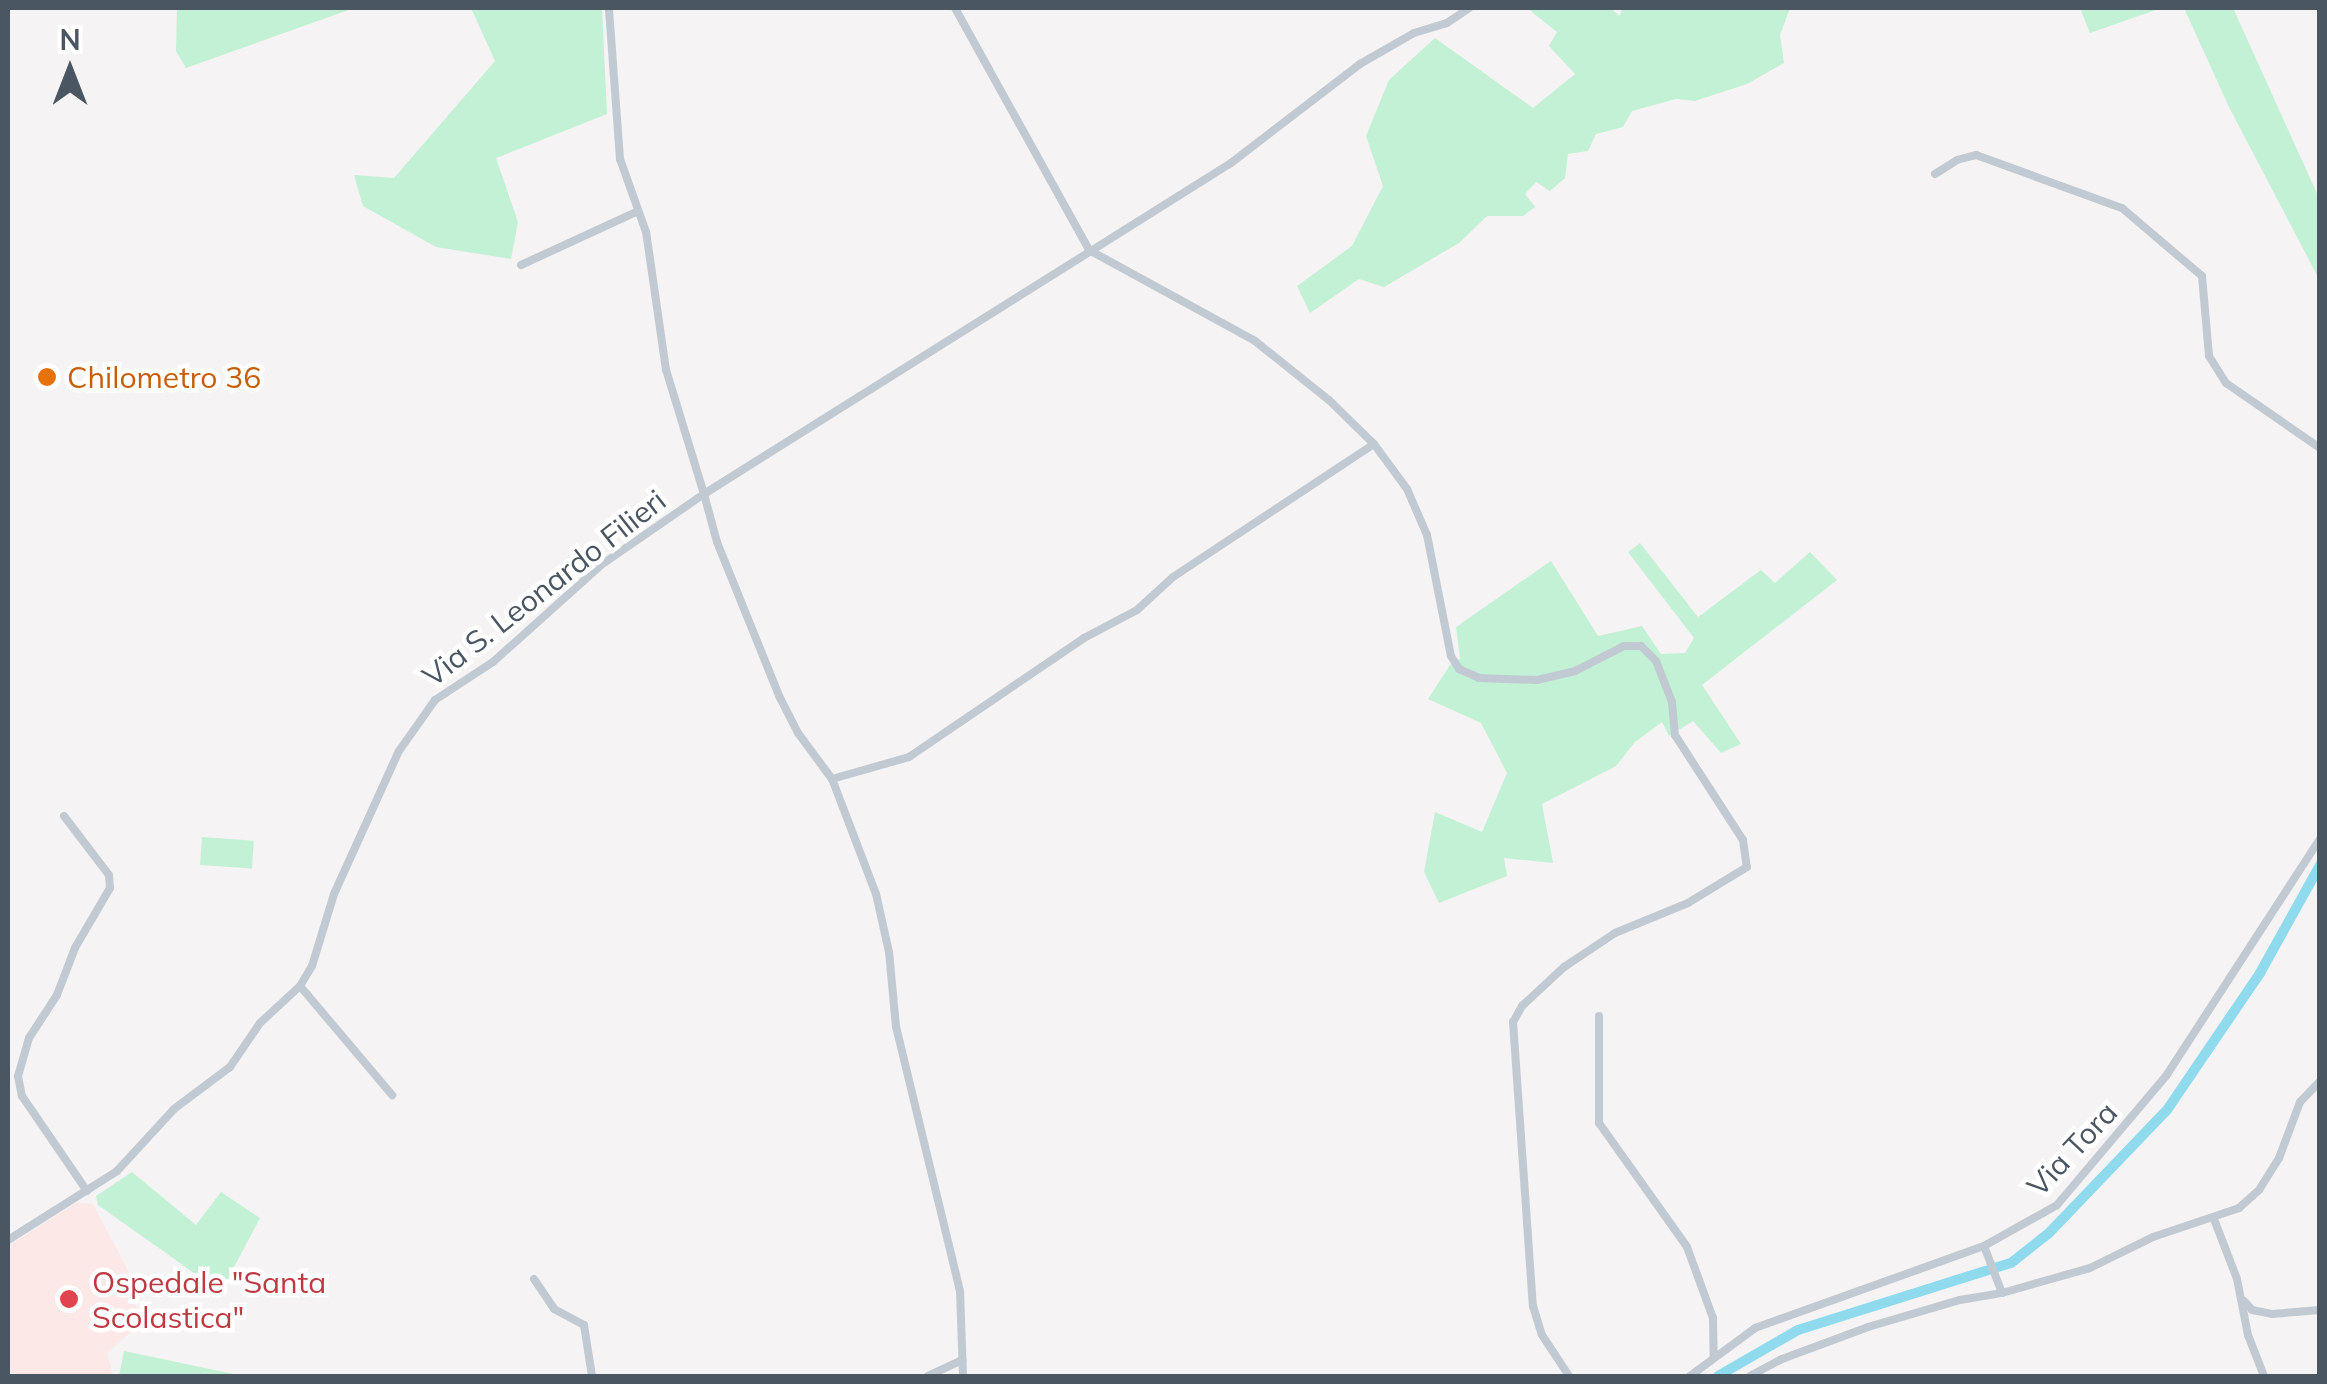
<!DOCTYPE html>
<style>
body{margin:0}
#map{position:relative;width:2327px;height:1384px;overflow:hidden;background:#f5f3f3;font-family:Mulish,sans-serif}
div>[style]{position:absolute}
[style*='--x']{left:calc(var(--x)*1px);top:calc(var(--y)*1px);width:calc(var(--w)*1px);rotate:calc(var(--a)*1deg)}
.medical>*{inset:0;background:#fce8e6}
.green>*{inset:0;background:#c3f1d5;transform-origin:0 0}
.canal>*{height:10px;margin:-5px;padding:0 5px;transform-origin:5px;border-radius:5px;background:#90daee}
.minor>*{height:8px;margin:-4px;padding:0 4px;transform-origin:4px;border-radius:4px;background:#c1cad2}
.dots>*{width:28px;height:28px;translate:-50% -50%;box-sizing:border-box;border:5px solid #fff;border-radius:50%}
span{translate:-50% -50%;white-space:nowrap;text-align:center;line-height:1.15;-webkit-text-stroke:9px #fff;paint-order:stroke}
.food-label{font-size:30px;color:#c56008}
.left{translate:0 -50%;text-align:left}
.street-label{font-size:30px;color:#4a5661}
.health-label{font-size:30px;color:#be3a42}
.frame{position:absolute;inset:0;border:10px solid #4a5661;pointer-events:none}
.north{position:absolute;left:20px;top:20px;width:100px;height:100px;-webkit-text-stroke:8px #fff;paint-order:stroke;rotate:0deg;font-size:28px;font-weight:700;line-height:40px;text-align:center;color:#4a5661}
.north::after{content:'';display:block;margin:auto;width:35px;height:45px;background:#4a5661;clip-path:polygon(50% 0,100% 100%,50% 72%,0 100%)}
</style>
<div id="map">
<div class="medical">
<div style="clip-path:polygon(76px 1203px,93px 1204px,134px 1282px,125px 1287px,144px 1320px,107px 1353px,113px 1376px,8px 1376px,8px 1246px)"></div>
</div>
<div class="green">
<div style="clip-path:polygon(177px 8px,354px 8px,186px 68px,176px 51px)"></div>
<div style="clip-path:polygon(471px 8px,602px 8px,607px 114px,496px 158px,518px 222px,511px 259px,436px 247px,363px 206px,354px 175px,394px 178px,495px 61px)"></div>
<div style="clip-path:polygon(1527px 8px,1610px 8px,1620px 16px,1622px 8px,1790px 8px,1780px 35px,1784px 63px,1747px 84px,1695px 101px,1676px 99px,1632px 111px,1623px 127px,1596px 134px,1588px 151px,1568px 154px,1565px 178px,1550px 191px,1536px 182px,1525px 194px,1535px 207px,1523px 216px,1487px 216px,1459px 243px,1384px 287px,1359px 279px,1310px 313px,1297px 286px,1352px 246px,1383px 186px,1366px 136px,1389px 80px,1435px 38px,1533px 108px,1575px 74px,1549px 46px,1557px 32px)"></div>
<div style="clip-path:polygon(2080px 8px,2161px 8px,2090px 33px)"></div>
<div style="clip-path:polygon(2184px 8px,2233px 8px,2319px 198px,2319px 279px,2229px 107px)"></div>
<div style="clip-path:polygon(1640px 543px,1698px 617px,1761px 570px,1775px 583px,1810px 552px,1837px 580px,1702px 685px,1741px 744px,1721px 753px,1693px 721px,1669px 736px,1662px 722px,1635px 742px,1616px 766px,1542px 804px,1553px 863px,1504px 858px,1507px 876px,1439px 903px,1424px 872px,1435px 812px,1482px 832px,1507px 773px,1481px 723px,1428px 699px,1450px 665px,1460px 659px,1456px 627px,1551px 561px,1598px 636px,1642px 626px,1661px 654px,1685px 653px,1694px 638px,1628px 552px)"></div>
<div style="left:202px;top:837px;width:52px;height:28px;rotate:4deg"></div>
<div style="clip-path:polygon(132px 1172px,196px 1225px,221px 1192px,260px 1218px,221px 1292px,98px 1205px,96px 1196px)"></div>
<div style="clip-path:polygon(124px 1351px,243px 1376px,119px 1376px)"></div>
</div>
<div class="canal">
<div style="--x:1718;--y:1376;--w:92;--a:-29.9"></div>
<div style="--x:1798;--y:1330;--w:223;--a:-17.5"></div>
<div style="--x:2011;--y:1263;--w:48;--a:-38.3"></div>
<div style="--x:2049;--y:1233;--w:170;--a:-46.2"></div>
<div style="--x:2167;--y:1110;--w:166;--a:-55.8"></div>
<div style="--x:2260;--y:973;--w:124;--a:-60.9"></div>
</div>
<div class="minor">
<div style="--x:955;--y:8;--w:277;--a:61"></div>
<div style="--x:1089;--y:250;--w:189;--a:28.7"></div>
<div style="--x:1255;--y:341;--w:95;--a:38.6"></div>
<div style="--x:1329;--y:400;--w:63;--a:44.4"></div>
<div style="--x:1374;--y:444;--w:56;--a:53.7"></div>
<div style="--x:1407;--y:489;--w:50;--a:66.5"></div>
<div style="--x:1427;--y:535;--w:123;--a:78.8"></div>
<div style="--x:1451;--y:656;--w:15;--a:58"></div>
<div style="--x:1459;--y:669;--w:22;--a:24"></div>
<div style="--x:1479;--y:678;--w:58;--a:2"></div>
<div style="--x:1537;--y:680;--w:39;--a:-13"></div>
<div style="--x:1575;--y:671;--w:55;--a:-27"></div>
<div style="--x:1624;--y:646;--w:17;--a:0"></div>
<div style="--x:1641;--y:646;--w:21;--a:45"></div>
<div style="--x:1656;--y:661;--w:44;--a:68.7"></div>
<div style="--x:1672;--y:702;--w:33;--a:85"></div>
<div style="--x:1675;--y:735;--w:125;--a:57.1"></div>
<div style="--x:1743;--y:840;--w:27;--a:82"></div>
<div style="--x:1747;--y:867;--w:69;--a:148.6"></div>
<div style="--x:1688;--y:903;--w:79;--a:157.7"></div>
<div style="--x:1615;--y:933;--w:61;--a:146.3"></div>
<div style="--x:1564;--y:967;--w:57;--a:137.1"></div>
<div style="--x:1522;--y:1006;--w:18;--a:119"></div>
<div style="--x:1513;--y:1022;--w:285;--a:86"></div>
<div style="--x:1533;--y:1306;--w:30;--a:73"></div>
<div style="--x:1542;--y:1335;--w:49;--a:56.6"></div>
<div style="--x:1935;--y:174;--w:26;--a:-32"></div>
<div style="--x:1957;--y:160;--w:20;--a:-15"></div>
<div style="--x:1976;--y:155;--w:155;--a:20"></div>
<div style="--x:2122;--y:208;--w:105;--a:40.4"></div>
<div style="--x:2202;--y:276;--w:80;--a:85"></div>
<div style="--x:2209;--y:356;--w:32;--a:58"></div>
<div style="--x:2226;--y:383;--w:114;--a:34.7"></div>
<div style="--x:521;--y:265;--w:127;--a:-24.7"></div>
<div style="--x:832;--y:779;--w:80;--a:-15.9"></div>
<div style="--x:909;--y:757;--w:212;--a:-34.2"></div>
<div style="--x:1084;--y:638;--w:60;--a:-27.8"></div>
<div style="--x:1137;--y:610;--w:49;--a:-42.5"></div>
<div style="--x:1173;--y:577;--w:241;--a:-33.5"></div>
<div style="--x:64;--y:816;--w:74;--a:52.7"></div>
<div style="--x:109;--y:875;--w:13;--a:86"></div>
<div style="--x:110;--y:888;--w:69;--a:120.3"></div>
<div style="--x:75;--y:948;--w:50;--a:111"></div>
<div style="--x:57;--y:995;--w:51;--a:123.1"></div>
<div style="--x:29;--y:1038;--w:40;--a:106"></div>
<div style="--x:18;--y:1076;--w:20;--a:79"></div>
<div style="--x:22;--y:1096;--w:115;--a:55.6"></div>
<div style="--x:300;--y:986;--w:143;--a:49.8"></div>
<div style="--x:1599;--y:1016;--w:107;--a:90"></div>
<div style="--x:1599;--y:1123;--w:152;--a:54.6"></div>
<div style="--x:1687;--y:1247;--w:76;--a:69.9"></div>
<div style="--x:1713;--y:1318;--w:39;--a:89"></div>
<div style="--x:2214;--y:1219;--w:64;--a:69"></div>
<div style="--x:2237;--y:1279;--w:57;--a:78.9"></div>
<div style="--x:2248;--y:1335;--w:44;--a:68.7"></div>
<div style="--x:8;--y:1240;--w:129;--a:-32.3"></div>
<div style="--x:117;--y:1171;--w:84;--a:-47.4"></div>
<div style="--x:174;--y:1109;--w:70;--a:-36.9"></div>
<div style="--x:230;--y:1067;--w:53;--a:-55.7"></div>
<div style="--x:260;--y:1023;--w:54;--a:-42.8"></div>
<div style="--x:300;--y:986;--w:23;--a:-59"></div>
<div style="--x:312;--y:966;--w:75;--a:-73"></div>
<div style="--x:334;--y:894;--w:157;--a:-65.6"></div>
<div style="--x:399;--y:751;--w:62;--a:-54.8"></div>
<div style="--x:435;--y:700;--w:69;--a:-33.2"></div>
<div style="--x:493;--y:662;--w:145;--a:-41.9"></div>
<div style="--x:601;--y:565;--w:125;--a:-34.6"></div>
<div style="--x:704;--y:494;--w:130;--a:-107"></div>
<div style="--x:666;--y:370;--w:139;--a:-98.2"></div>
<div style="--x:646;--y:232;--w:77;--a:-109.6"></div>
<div style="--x:620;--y:159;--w:151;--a:-94.2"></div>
<div style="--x:1984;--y:1246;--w:50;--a:69"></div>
<div style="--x:2002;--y:1293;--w:91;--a:-15.9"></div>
<div style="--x:2090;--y:1268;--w:70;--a:-26.2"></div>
<div style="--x:2153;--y:1237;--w:91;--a:-18.6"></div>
<div style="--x:2239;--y:1208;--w:27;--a:-42"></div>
<div style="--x:2259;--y:1190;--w:38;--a:-58"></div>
<div style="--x:2279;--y:1158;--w:60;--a:-69.4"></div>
<div style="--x:2300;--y:1102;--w:29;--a:-46"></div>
<div style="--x:534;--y:1279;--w:36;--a:56"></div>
<div style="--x:554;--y:1309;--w:34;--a:28"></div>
<div style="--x:584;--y:1325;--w:52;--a:81.1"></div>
<div style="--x:2244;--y:1301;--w:12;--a:48"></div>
<div style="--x:2252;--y:1310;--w:20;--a:11"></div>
<div style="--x:2272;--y:1314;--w:48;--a:-4.8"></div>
<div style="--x:928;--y:1376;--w:38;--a:-25"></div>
<div style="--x:963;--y:1376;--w:85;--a:-92"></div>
<div style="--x:960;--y:1291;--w:272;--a:-103.6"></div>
<div style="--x:896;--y:1027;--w:75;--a:-95.3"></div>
<div style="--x:889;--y:952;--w:59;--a:-102.6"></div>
<div style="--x:876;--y:894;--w:123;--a:-110.9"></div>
<div style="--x:832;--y:779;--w:57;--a:-126.5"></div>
<div style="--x:798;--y:733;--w:39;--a:-117"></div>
<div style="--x:780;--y:698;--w:168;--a:-112"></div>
<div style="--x:717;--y:542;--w:50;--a:-105.2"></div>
<div style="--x:704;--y:494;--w:622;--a:-32.13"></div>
<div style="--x:1231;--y:163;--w:163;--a:-37.5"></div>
<div style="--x:1360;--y:64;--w:62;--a:-29.9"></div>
<div style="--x:1414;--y:33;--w:34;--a:-17"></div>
<div style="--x:1447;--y:23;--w:27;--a:-34"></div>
<div style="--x:1690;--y:1376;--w:81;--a:-36.4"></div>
<div style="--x:1755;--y:1328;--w:243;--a:-19.7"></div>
<div style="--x:1984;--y:1246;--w:84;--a:-29.3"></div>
<div style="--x:2057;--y:1205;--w:169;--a:-49.8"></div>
<div style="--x:2166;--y:1076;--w:283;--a:-57"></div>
<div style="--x:1750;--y:1376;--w:36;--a:-28"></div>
<div style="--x:1782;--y:1359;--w:92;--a:-20.4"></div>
<div style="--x:1868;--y:1327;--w:96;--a:-16.4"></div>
<div style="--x:1960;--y:1300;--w:43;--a:-9.5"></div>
</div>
<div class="dots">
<div style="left:47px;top:377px;background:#e8710a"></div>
<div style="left:69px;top:1299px;background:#e0444e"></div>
</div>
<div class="food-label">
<span class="left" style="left:67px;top:377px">Chilometro 36</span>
</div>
<div class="street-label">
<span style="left:544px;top:588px;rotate:-38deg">Via S. Leonardo Filieri</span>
<span style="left:2072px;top:1149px;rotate:-47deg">Via Tora</span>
</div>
<div class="health-label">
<span class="left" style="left:92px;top:1299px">Ospedale "Santa<br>Scolastica"</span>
</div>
<div class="frame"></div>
<div class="north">N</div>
</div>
